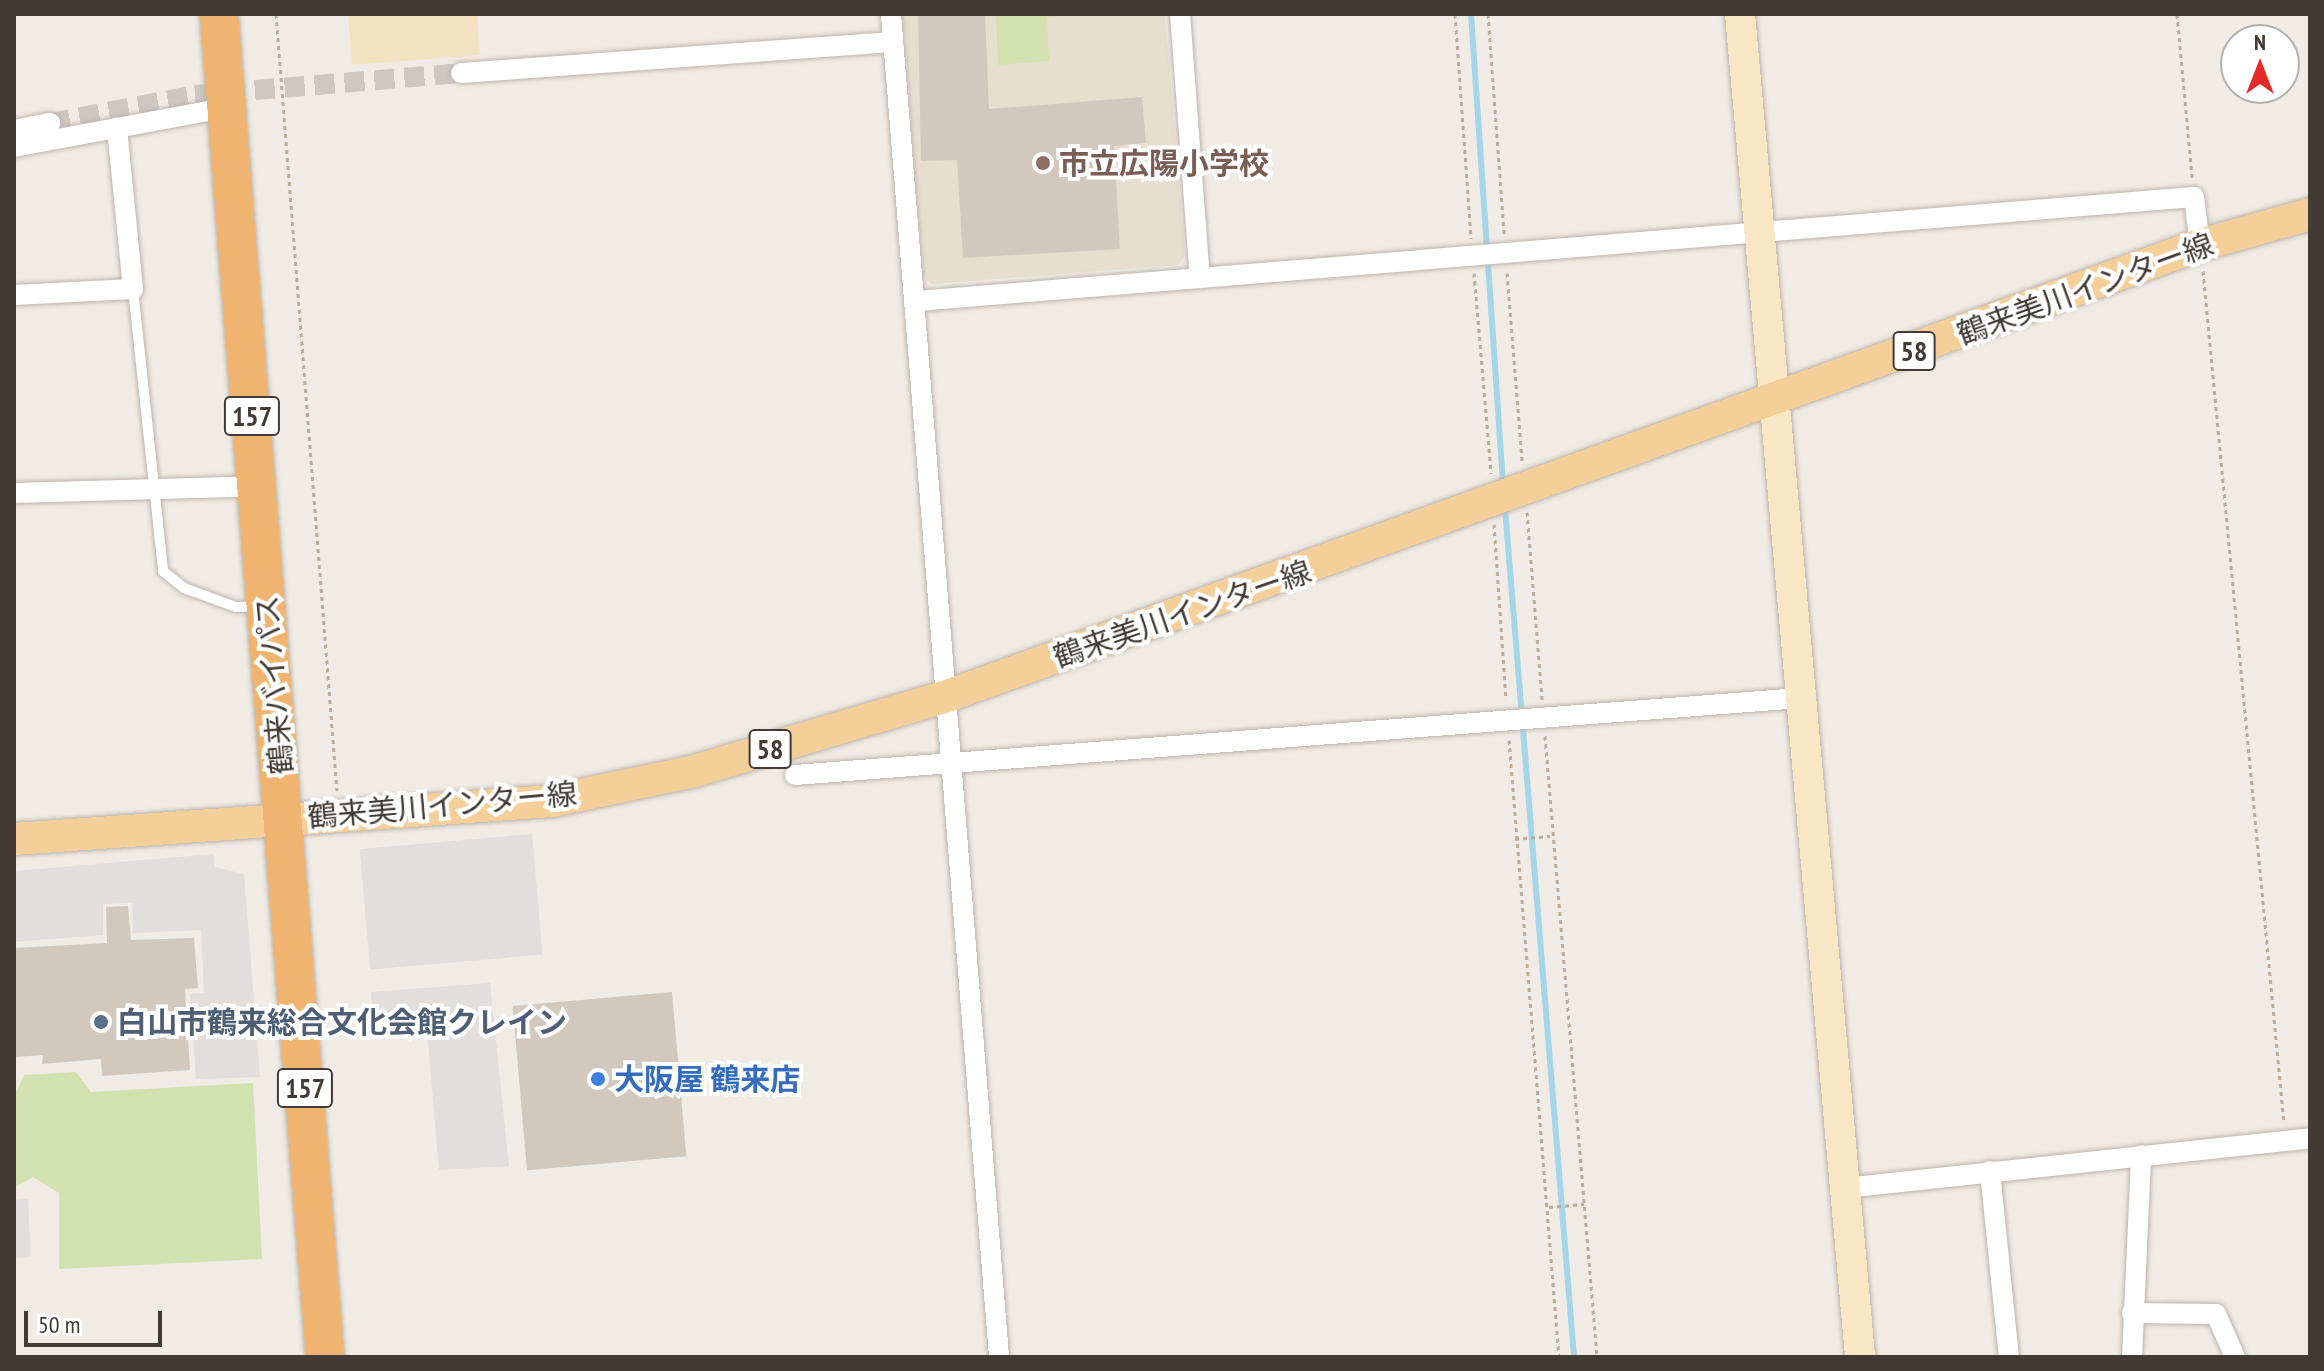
<!DOCTYPE html>
<meta charset="utf-8">
<style>
body{margin:0}
#map{position:relative;width:2324px;height:1371px;overflow:hidden;background:#f0ebe4;font-family:"PT Sans Narrow","Noto Sans JP",sans-serif}
div>[style]{position:absolute}
[style*='--x']{left:calc(var(--x)*1px);top:calc(var(--y)*1px);width:calc(var(--w)*1px);rotate:calc(var(--a)*1deg)}
.education>*{inset:0;background:#e8decf}
.green>*{inset:0;background:#d1e1b0}
.sand>*{inset:0;background:#f2e2c2}
.parking>*{inset:0;background:#e1dedc;transform-origin:0 0}
.stream>*{height:6px;margin:-3px;padding:0 3px;transform-origin:3px;border-radius:3px;background:#a5d5e8}
.building>*{inset:0;background:#d3c8be;transform-origin:0 0}
.street-tunnel>*{height:20px;margin-top:-10px;transform-origin:0;background:repeating-linear-gradient(90deg,#cdc8c1 0 20px,transparent 0 30px)}
.path>*{height:3px;margin-top:-1.5px;transform-origin:0;background:repeating-linear-gradient(90deg,#bbab9a 0 4px,transparent 0 8px)}
.roads{filter:drop-shadow(0 0 2px #bdb4ab) drop-shadow(0 0 2px #bdb4ab)}
.lane>*{height:10px;margin:-5px;padding:0 5px;transform-origin:5px;border-radius:5px;background:#fff}
.street>*{height:20px;margin:-10px;padding:0 10px;transform-origin:10px;border-radius:10px;background:#fff}
.secondary>*{height:30px;margin:-15px;padding:0 15px;transform-origin:15px;border-radius:15px;background:#f9e6c5}
.primary>*{height:32px;margin:-16px;padding:0 16px;transform-origin:16px;border-radius:16px;background:#f4cf99}
.highway>*{height:38px;margin:-19px;padding:0 19px;transform-origin:19px;border-radius:19px;background:#efb570}
.dots>*{width:22px;height:22px;translate:-50% -50%;box-sizing:border-box;border:4px solid #fff;border-radius:50%}
span{translate:-50% -50%;white-space:nowrap;text-align:center;line-height:1.15;-webkit-text-stroke:8px #fff;paint-order:stroke}
.shield-label span{padding:2px 6px;background:#fff;border:2px solid;border-radius:6px;-webkit-text-stroke-width:0}
.shield-label{font-size:28px;color:#423b35;font-weight:700}
.education-label{font-size:30px;color:#785e54;font-weight:700}
.left{translate:0 -50%;text-align:left}
.street-label{font-size:30px;color:#423b35}
.service-label{font-size:30px;color:#4e5e75;font-weight:700}
.shop-label{font-size:30px;color:#366cbe;font-weight:700}
.frame{position:absolute;inset:0;border:16px solid #423b35;pointer-events:none}
.north{position:absolute;left:2220px;top:24px;width:80px;height:80px;box-sizing:border-box;background:#fff;border:2px solid #b3b1ae;border-radius:50%;rotate:0deg;font-size:22px;font-weight:700;line-height:32px;text-align:center;color:#423b35}
.north::after{content:'';display:block;margin:auto;width:28px;height:36px;background:#e52b27;clip-path:polygon(50% 0,100% 100%,50% 72%,0 100%)}
.scale{position:absolute;left:24px;top:1311px;width:138px;height:36px;box-sizing:border-box;border:4px solid #423b35;border-top:0;padding-left:10px;font-size:24px;line-height:28px;white-space:nowrap;color:#423b35;-webkit-text-stroke:6px #fff;paint-order:stroke}
</style>
<div id="map">
<div class="education">
<div style="clip-path:polygon(903px 14px,1165px 14px,1185px 256px,1178px 265px,932px 284px,923px 277px)"></div>
</div>
<div class="green">
<div style="clip-path:polygon(996px 14px,1077px 14px,1047px 17px,1049px 61px,998px 65px)"></div>
<div style="clip-path:polygon(76px 1072px,91px 1092px,253px 1083px,262px 1259px,59px 1269px,59px 1193px,33px 1177px,14px 1188px,14px 1097px,24px 1075px)"></div>
</div>
<div class="sand">
<div style="clip-path:polygon(348px 14px,477px 14px,480px 55px,352px 65px)"></div>
</div>
<div class="parking">
<div style="left:532px;top:834px;width:121px;height:173px;rotate:85deg"></div>
<div style="clip-path:polygon(214px 854px,214px 867px,244px 874px,260px 1077px,196px 1079px,190px 994px,204px 993px,201px 930px,133px 933px,132px 903px,103px 904px,103px 935px,14px 942px,14px 871px)"></div>
<div style="clip-path:polygon(490px 983px,509px 1166px,439px 1170px,426px 1018px,373px 1021px,371px 992px)"></div>
<div style="clip-path:polygon(28px 1199px,31px 1257px,14px 1258px,14px 1200px)"></div>
</div>
<div class="stream">
<div style="--x:1471;--y:14;--w:471;--a:86.1"></div>
<div style="--x:1505;--y:508;--w:852;--a:85.35"></div>
</div>
<div class="building">
<div style="clip-path:polygon(918px 14px,985px 14px,989px 109px,1142px 97px,1146px 143px,1114px 146px,1120px 249px,963px 258px,957px 160px,921px 161px)"></div>
<div style="clip-path:polygon(128px 906px,131px 940px,194px 938px,198px 988px,185px 989px,190px 1070px,102px 1076px,101px 1059px,42px 1064px,43px 1055px,14px 1057px,14px 948px,107px 943px,106px 907px)"></div>
<div style="left:672px;top:992px;width:165px;height:160px;rotate:85deg"></div>
</div>
<div class="street-tunnel">
<div style="--x:50;--y:123;--w:148;--a:-10.9"></div>
<div style="--x:195;--y:95;--w:267;--a:-4.7"></div>
</div>
<div class="path">
<div style="--x:276;--y:14;--w:779;--a:85.51"></div>
<div style="--x:1455;--y:14;--w:225;--a:85.9"></div>
<div style="--x:1488;--y:14;--w:221;--a:85.8"></div>
<div style="--x:2177;--y:14;--w:164;--a:84.7"></div>
<div style="--x:2203;--y:271;--w:856;--a:84.57"></div>
<div style="--x:1474;--y:273;--w:201;--a:85.1"></div>
<div style="--x:1507;--y:273;--w:189;--a:85.4"></div>
<div style="--x:1527;--y:512;--w:189;--a:85.4"></div>
<div style="--x:1494;--y:524;--w:176;--a:86.1"></div>
<div style="--x:1545;--y:736;--w:623;--a:85.21"></div>
<div style="--x:1509;--y:740;--w:619;--a:85.37"></div>
<div style="--x:1515;--y:839;--w:35;--a:-5"></div>
<div style="--x:1549;--y:1207;--w:35;--a:-5"></div>
</div>
<div class="roads">
<div class="lane">
<div style="--x:133;--y:289;--w:284;--a:83.9"></div>
<div style="--x:163;--y:571;--w:27;--a:39"></div>
<div style="--x:184;--y:588;--w:55;--a:20.1"></div>
<div style="--x:236;--y:607;--w:23;--a:-2"></div>
</div>
<div class="street">
<div style="--x:891;--y:14;--w:1347;--a:85.4"></div>
<div style="--x:1180;--y:14;--w:265;--a:85.7"></div>
<div style="--x:461;--y:73;--w:433;--a:-4.1"></div>
<div style="--x:14;--y:130;--w:37;--a:-11"></div>
<div style="--x:14;--y:147;--w:214;--a:-10.5"></div>
<div style="--x:14;--y:295;--w:119;--a:-2.9"></div>
<div style="--x:133;--y:289;--w:162;--a:-95.7"></div>
<div style="--x:917;--y:301;--w:1281;--a:-4.66"></div>
<div style="--x:2194;--y:197;--w:48;--a:82.9"></div>
<div style="--x:14;--y:493;--w:244;--a:-1.6"></div>
<div style="--x:795;--y:775;--w:1008;--a:-4.38"></div>
<div style="--x:1990;--y:1171;--w:187;--a:84.2"></div>
<div style="--x:1845;--y:1188;--w:468;--a:-6.1"></div>
<div style="--x:2132;--y:1313;--w:84;--a:0.7"></div>
<div style="--x:2216;--y:1314;--w:47;--a:66.2"></div>
<div style="--x:2132;--y:1357;--w:202;--a:-87.4"></div>
</div>
<div class="secondary">
<div style="--x:1740;--y:14;--w:1348;--a:84.89"></div>
</div>
<div class="primary">
<div style="--x:14;--y:839;--w:539;--a:-4.04"></div>
<div style="--x:552;--y:801;--w:145;--a:-11.9"></div>
<div style="--x:694;--y:771;--w:267;--a:-16.5"></div>
<div style="--x:950;--y:695;--w:1329;--a:-19.8"></div>
<div style="--x:2200;--y:245;--w:114;--a:-15.7"></div>
</div>
<div class="highway">
<div style="--x:219;--y:14;--w:1347;--a:85.49"></div>
</div>
</div>
<div class="dots">
<div style="left:1043px;top:163px;background:#8d6e63"></div>
<div style="left:101px;top:1022px;background:#5c6f8a"></div>
<div style="left:598px;top:1079px;background:#3f7fe0"></div>
</div>
<div class="shield-label">
<span style="left:1914px;top:351px">58</span>
<span style="left:252px;top:416px">157</span>
<span style="left:770px;top:749px">58</span>
<span style="left:305px;top:1088px">157</span>
</div>
<div class="education-label">
<span class="left" style="left:1059px;top:163px">市立広陽小学校</span>
</div>
<div class="street-label">
<span style="left:2085px;top:289px;rotate:-20deg">鶴来美川インター線</span>
<span style="left:1182px;top:614px;rotate:-19deg">鶴来美川インター線</span>
<span style="left:274px;top:685px;rotate:-95deg">鶴来バイパス</span>
<span style="left:442px;top:805px;rotate:-5deg">鶴来美川インター線</span>
</div>
<div class="service-label">
<span class="left" style="left:117px;top:1022px">白山市鶴来総合文化会館クレイン</span>
</div>
<div class="shop-label">
<span class="left" style="left:614px;top:1079px">大阪屋 鶴来店</span>
</div>
<div class="frame"></div>
<div class="north">N</div>
<div class="scale">50 m</div>
</div>
